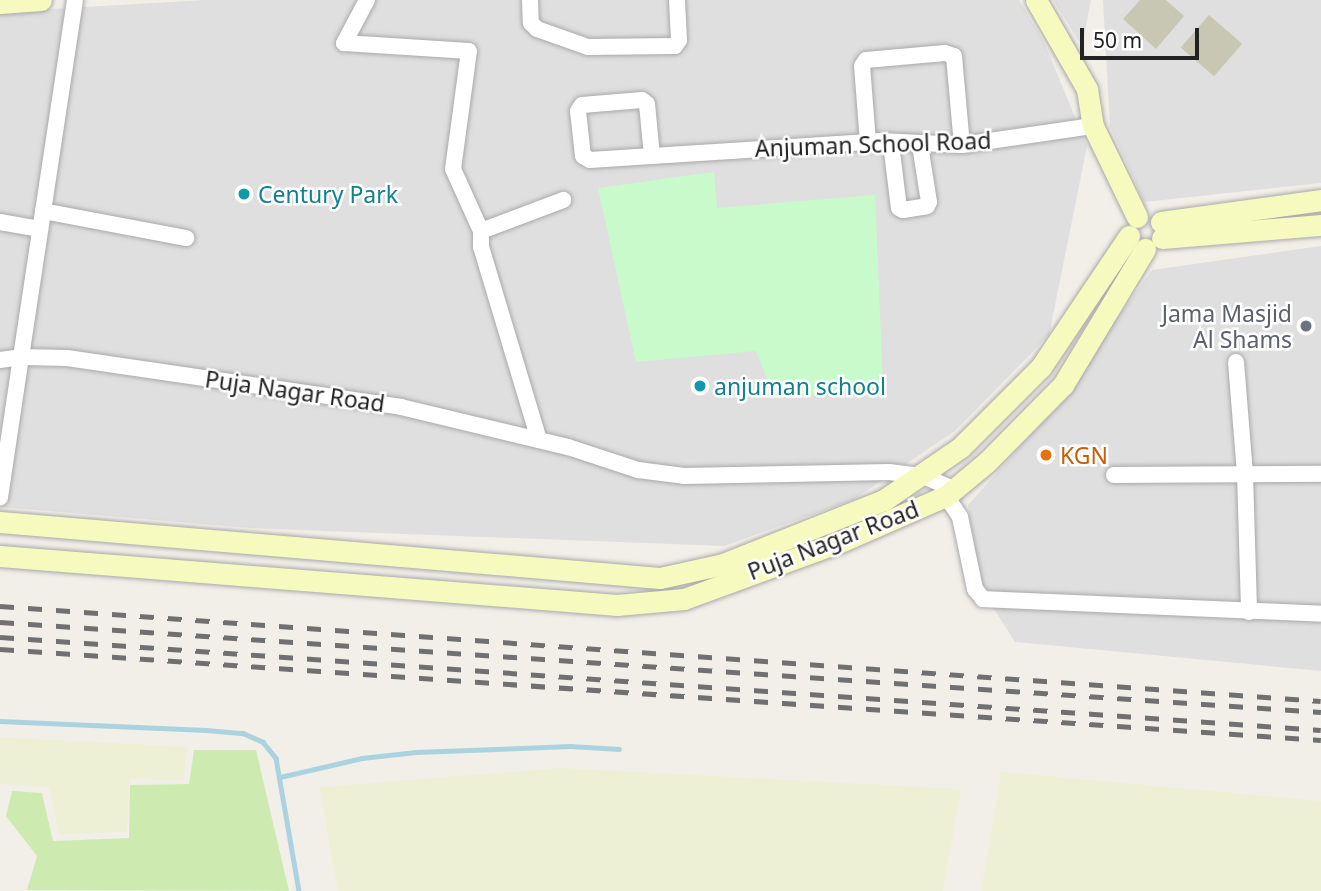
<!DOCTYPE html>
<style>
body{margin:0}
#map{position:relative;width:1321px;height:891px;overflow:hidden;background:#f2efe9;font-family:"Noto Sans",sans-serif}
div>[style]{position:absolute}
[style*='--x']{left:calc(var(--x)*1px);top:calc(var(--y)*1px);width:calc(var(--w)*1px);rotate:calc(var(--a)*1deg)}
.residential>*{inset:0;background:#e0dfdf}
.construction>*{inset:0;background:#c7c7b4;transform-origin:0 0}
.farmland>*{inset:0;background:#eef0d5}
.grass>*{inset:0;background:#cdebb0}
.park>*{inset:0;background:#c8facc}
.stream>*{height:4.5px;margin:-2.25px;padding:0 2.25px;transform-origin:2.25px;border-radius:2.25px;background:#aad3df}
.roads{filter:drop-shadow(0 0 2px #a9a9a9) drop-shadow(0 0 2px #a9a9a9)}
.street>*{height:16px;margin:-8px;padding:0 8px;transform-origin:8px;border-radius:8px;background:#fff}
.secondary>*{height:21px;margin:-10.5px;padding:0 10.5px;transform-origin:10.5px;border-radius:10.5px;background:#f7fabf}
.rail>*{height:4.5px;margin-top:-2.25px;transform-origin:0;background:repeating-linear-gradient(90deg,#707070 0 14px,transparent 0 28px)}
.dots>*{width:19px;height:19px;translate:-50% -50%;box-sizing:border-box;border:4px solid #fff;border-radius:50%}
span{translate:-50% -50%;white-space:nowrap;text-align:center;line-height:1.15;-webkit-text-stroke:5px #fff;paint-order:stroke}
.street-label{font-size:23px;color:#222}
.culture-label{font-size:23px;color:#0d838f}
.left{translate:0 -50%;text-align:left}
.worship-label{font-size:23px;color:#5b616d}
.right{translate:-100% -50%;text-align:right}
.food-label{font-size:23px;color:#c56008}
.scale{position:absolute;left:1080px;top:28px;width:119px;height:32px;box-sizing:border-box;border:4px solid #222;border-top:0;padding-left:9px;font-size:21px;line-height:24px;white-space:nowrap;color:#222;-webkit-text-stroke:5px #fff;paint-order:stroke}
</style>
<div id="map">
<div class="residential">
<div style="clip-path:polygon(204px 0,1019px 0,1044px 42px,1087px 146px,1049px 335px,955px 431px,853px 500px,724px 546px,249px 528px,0 507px,0 12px)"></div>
<div style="clip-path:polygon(1053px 0,1091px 0,1082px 46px)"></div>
<div style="clip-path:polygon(1103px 0,1321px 0,1321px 183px,1144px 202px,1110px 126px)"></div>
<div style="clip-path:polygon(1321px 246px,1321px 671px,1015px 642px,980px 587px,968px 505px,1035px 430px,1152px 270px)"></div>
</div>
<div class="construction">
<div style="clip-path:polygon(1140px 0,1166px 0,1184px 16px,1156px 49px,1123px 19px)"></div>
<div style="left:1209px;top:15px;width:44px;height:43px;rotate:41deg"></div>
</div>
<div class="farmland">
<div style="clip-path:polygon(0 737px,131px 744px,188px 747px,183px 780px,130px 779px,127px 832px,59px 834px,49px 787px,0 784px)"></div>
<div style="clip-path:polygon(562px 768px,961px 789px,943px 891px,338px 891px,319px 787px)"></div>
<div style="clip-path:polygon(1001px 772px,1321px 801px,1321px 891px,981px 891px)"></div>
</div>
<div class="grass">
<div style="clip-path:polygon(194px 750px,256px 750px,289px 891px,27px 890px,37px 856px,6px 816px,12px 791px,42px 793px,53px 841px,129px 838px,130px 785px,189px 784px)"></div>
</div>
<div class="park">
<div style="clip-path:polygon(714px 172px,717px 208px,875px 195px,883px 388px,775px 398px,756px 351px,636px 362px,598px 188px)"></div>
</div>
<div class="stream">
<div style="--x:0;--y:721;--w:206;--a:2.5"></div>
<div style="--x:206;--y:730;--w:37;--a:5"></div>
<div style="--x:243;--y:733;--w:22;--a:24"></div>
<div style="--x:263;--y:742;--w:21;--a:51"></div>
<div style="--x:276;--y:758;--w:135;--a:80.2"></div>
<div style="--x:280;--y:777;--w:84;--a:-13"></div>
<div style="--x:362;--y:758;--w:54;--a:-6.3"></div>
<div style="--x:416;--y:752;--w:154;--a:-2.2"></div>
<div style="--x:570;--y:746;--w:49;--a:3.5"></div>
</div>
<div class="roads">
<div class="street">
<div style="--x:75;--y:0;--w:361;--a:98.6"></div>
<div style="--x:21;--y:357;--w:46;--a:1.2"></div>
<div style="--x:67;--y:358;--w:338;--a:8.3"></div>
<div style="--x:401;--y:407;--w:172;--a:13.5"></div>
<div style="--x:568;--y:447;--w:74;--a:18.2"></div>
<div style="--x:638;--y:470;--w:46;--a:7.4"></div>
<div style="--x:684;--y:476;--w:205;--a:-1.1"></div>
<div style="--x:889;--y:472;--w:34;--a:7"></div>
<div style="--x:923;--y:476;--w:34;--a:23"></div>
<div style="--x:367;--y:0;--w:49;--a:118.1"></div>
<div style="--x:344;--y:43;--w:125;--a:3.7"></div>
<div style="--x:469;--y:51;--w:119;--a:97.7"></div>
<div style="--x:453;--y:169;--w:68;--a:65.7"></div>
<div style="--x:530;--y:0;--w:23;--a:88"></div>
<div style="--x:531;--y:23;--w:8;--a:45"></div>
<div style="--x:537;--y:29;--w:54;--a:19.4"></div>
<div style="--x:588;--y:47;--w:87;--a:-0.7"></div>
<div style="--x:675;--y:46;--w:7;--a:-56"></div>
<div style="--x:679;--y:40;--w:40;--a:-92.9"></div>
<div style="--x:868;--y:142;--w:76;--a:-94.5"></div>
<div style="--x:862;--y:66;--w:7;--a:-56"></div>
<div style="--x:866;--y:60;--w:79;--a:-5.1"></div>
<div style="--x:945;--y:53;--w:9;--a:18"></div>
<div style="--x:954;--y:56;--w:89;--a:84.9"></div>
<div style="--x:891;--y:144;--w:64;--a:82.9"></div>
<div style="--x:899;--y:208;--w:4;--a:27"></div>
<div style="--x:903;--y:210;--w:24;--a:-9"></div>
<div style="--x:927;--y:206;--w:4;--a:-63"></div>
<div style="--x:929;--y:202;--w:58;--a:-99"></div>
<div style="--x:652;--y:156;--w:52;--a:-95.5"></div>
<div style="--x:647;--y:104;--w:6;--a:-141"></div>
<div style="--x:642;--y:100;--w:60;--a:175.2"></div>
<div style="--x:582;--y:105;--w:7;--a:124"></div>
<div style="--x:578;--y:111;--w:45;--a:83.7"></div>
<div style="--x:583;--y:156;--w:8;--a:30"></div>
<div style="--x:590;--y:160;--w:62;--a:-3.7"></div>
<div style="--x:652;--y:156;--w:79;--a:-3.6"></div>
<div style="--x:731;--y:151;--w:149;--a:-3.8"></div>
<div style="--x:880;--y:141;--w:82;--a:2.8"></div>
<div style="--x:962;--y:145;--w:132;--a:-8.3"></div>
<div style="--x:43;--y:211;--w:146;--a:10.7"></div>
<div style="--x:0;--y:222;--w:41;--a:9.9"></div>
<div style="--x:0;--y:360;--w:21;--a:-8"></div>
<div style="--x:21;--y:357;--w:142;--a:98.5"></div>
<div style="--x:1236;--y:362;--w:112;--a:85.4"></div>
<div style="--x:1245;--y:474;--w:138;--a:88.3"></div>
<div style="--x:539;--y:440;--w:202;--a:-106.7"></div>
<div style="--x:481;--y:247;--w:16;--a:-90"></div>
<div style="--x:481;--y:231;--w:88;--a:-20.7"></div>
<div style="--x:1114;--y:475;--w:207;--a:-0.3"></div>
<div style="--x:946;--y:496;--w:25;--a:56"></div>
<div style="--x:960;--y:517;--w:74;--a:78.2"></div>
<div style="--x:975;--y:589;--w:13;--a:51"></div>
<div style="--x:983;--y:599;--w:338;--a:2.5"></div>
</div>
<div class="secondary">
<div style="--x:1036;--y:0;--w:103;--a:60.2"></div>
<div style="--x:1087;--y:89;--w:37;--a:81"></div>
<div style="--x:1093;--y:126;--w:101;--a:64.2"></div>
<div style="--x:0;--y:3;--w:41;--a:-4.2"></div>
<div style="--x:1161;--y:222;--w:162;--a:-7.8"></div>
<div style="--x:1162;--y:238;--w:160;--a:-4.7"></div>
<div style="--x:0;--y:522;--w:662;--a:4.85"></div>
<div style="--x:660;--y:578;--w:65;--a:-12.5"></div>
<div style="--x:723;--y:564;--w:173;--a:-21.7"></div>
<div style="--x:884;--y:500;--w:93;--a:-34.5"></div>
<div style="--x:961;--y:447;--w:113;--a:-45"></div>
<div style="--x:1041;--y:367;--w:158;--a:-56.1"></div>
<div style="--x:0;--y:556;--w:619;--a:4.54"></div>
<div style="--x:617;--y:605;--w:67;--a:-5.1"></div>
<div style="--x:684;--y:599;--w:166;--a:-20.1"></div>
<div style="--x:840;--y:542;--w:116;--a:-23.5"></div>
<div style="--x:946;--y:496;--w:53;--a:-39.7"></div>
<div style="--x:987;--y:462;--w:108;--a:-45.4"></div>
<div style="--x:1063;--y:385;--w:159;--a:-58.9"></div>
</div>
</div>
<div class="rail">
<div style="--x:0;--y:606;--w:1324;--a:4.11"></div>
<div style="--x:0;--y:622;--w:1324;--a:3.9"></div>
<div style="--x:0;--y:637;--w:1324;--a:4.03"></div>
<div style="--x:0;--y:649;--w:1324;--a:3.94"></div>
</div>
<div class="dots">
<div style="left:244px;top:194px;background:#0f9aa8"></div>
<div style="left:1306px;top:326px;background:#6b7280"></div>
<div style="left:700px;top:386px;background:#0f9aa8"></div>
<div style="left:1046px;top:455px;background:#e8710a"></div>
</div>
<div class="street-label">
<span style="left:873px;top:144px;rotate:-2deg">Anjuman School Road</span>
<span style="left:295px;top:391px;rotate:8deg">Puja Nagar Road</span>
<span style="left:833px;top:540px;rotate:-21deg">Puja Nagar Road</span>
</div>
<div class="culture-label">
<span class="left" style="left:258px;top:194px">Century Park</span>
<span class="left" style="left:714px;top:386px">anjuman school</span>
</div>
<div class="worship-label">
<span class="right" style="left:1292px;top:326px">Jama Masjid<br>Al Shams</span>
</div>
<div class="food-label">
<span class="left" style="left:1060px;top:455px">KGN</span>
</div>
<div class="scale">50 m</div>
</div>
